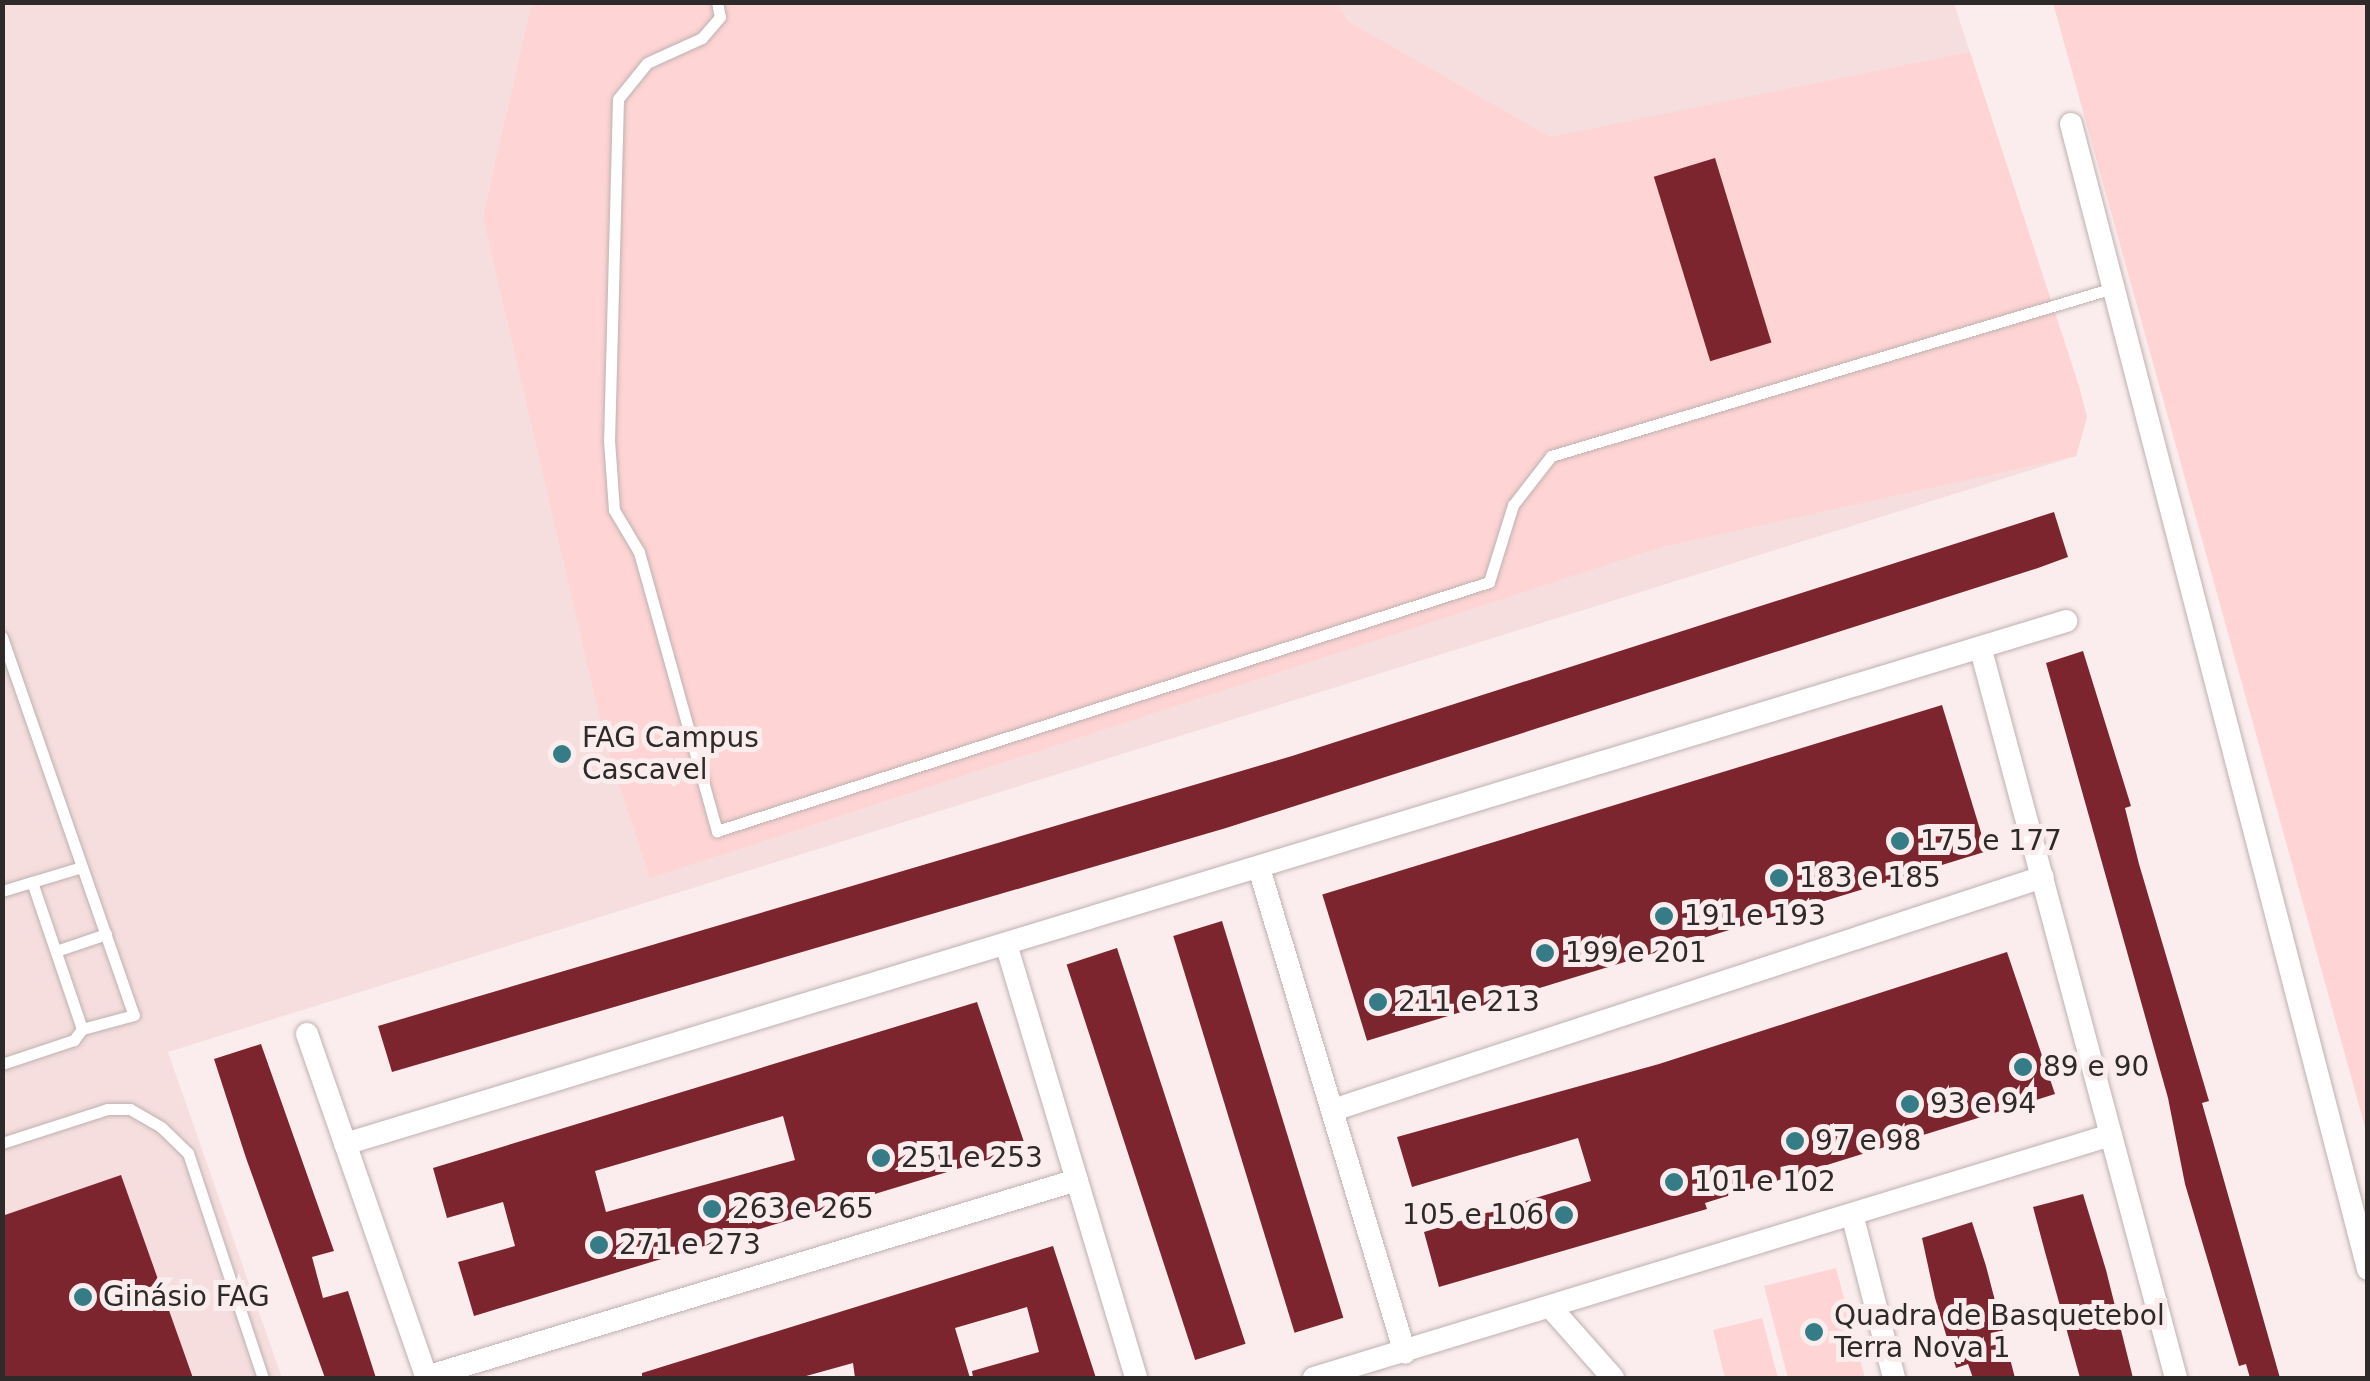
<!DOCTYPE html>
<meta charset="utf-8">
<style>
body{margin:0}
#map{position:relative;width:2370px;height:1381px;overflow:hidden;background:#fbeded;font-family:"DejaVu Sans",sans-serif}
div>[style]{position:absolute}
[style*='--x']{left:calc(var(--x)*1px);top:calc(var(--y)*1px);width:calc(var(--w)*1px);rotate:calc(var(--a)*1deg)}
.built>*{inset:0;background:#f6dede}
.green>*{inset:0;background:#fed4d4}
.building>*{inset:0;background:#7d252f;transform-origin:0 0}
.roads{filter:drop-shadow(0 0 2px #bfb1b1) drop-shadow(0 0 2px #bfb1b1)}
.lane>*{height:11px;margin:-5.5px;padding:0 5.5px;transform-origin:5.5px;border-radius:5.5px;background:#fff}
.street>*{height:22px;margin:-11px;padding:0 11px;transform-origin:11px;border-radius:11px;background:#fff}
.dots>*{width:28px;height:28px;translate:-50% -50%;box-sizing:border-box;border:5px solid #fbeded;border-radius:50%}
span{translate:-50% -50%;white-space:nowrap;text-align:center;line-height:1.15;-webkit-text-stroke:10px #fbeded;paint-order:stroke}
.poi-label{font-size:28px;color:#2f2a2a}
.left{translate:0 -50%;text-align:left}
.right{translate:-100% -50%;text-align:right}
.frame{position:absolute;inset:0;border:5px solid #2f2a2a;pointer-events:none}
</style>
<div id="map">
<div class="built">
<div style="clip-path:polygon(3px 3px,1954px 3px,2087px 417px,2076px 456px,168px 1052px,282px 1378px,3px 1378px)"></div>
</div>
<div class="green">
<div style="clip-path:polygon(532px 3px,1338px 3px,1347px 21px,1550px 137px,1970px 52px,2079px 386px,2087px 417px,2076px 456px,1661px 547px,650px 878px,606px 744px,483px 217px)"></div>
<div style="clip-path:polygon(2053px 3px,2367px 3px,2367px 1134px)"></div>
<div style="clip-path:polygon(1836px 1268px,1865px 1378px,1788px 1378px,1764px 1286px)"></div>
<div style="clip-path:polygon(1762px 1318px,1778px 1378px,1725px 1378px,1713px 1330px)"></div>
</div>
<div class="building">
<div style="left:1715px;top:158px;width:193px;height:64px;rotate:73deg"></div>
<div style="clip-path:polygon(2054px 512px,2068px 557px,2038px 568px,1226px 828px,392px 1072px,378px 1026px,1292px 756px)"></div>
<div style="clip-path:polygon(2083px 651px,2131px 806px,2125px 808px,2139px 864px,2209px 1101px,2202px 1103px,2280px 1378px,2250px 1378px,2246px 1364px,2239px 1366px,2185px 1184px,2168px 1098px,2046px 663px)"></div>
<div style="left:1942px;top:705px;width:153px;height:648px;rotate:73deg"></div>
<div style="left:1222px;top:921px;width:415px;height:51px;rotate:73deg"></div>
<div style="left:1117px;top:948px;width:416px;height:53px;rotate:72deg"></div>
<div style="clip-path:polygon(2007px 952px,2055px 1094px,1705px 1203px,1707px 1209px,1439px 1287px,1424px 1232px,1591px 1181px,1578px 1138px,1412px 1187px,1397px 1137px,1659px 1064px)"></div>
<div style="clip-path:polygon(evenodd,977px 1002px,1026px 1148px,474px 1316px,458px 1262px,515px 1246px,503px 1202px,447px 1218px,433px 1168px,977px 1002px,783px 1116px,795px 1160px,606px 1212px,595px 1171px,783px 1116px)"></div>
<div style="clip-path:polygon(261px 1044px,334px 1251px,312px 1257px,323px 1298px,348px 1291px,376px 1378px,325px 1378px,246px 1158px,214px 1059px)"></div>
<div style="clip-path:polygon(121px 1175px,193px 1378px,2px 1378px,2px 1216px)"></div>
<div style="clip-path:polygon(2083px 1194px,2106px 1270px,2133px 1378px,2080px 1378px,2045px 1252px,2033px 1207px)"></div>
<div style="clip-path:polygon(1972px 1222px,1986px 1266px,2015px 1378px,1973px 1378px,1968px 1364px,1956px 1368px,1935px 1298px,1922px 1238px)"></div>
<div style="clip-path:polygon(1053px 1246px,1096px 1378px,973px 1378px,972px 1371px,1039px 1352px,1027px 1307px,955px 1328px,970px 1378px,855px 1378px,853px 1363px,799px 1378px,642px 1378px,642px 1373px)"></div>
</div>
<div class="roads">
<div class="lane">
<div style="--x:717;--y:2;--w:15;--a:79"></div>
<div style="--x:720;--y:17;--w:28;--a:131"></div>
<div style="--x:702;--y:38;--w:60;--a:155.6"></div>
<div style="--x:647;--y:63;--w:46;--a:128.9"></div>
<div style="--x:618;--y:99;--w:341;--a:91.5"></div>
<div style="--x:609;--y:440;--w:70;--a:85.9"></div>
<div style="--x:614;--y:510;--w:49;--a:59.2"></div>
<div style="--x:639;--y:552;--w:290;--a:74.4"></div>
<div style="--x:717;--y:831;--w:811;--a:-17.88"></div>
<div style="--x:1489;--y:582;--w:81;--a:-72.7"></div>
<div style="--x:1513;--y:505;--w:62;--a:-52.2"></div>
<div style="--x:1551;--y:456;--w:587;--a:-16.64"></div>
<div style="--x:2;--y:637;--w:400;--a:70.8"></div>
<div style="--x:134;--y:1015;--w:54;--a:164.9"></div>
<div style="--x:32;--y:882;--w:52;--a:-16.7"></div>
<div style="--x:2;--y:891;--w:31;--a:-17"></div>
<div style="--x:32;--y:882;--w:155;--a:71.2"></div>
<div style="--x:82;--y:1029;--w:14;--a:126"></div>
<div style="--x:74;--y:1040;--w:76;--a:161.6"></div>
<div style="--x:56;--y:951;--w:53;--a:-18.8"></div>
<div style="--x:2;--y:1143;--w:110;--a:-17.9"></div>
<div style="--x:107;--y:1109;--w:23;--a:0"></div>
<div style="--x:130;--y:1109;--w:36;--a:30"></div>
<div style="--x:161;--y:1127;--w:37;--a:44"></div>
<div style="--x:188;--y:1153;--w:237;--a:71.6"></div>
</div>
<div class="street">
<div style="--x:2071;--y:124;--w:1183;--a:75.46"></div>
<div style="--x:1981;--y:650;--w:754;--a:75"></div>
<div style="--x:1259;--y:868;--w:506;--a:73.25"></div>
<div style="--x:1006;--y:944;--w:453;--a:73.3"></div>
<div style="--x:307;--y:1034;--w:364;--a:70.8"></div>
<div style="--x:1333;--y:1110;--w:747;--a:-18.17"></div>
<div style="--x:345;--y:1144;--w:1799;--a:-16.9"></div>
<div style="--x:1853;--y:1218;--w:165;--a:75.6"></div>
<div style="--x:1552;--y:1309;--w:92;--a:48.5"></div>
<div style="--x:426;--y:1377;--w:680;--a:-16.84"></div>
<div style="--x:1314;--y:1378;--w:833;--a:-16.96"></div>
</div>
</div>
<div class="dots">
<div style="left:562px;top:754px;background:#357c86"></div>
<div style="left:1900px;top:841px;background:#357c86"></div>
<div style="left:1779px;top:878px;background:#357c86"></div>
<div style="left:1664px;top:916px;background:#357c86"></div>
<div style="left:1545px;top:953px;background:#357c86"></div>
<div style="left:1378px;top:1002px;background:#357c86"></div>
<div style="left:2023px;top:1067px;background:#357c86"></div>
<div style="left:1910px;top:1104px;background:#357c86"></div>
<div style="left:1795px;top:1141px;background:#357c86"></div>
<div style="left:881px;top:1158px;background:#357c86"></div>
<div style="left:1674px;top:1182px;background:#357c86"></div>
<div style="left:712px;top:1209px;background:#357c86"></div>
<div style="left:1564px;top:1215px;background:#357c86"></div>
<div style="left:599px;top:1245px;background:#357c86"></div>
<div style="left:83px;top:1297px;background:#357c86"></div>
<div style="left:1814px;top:1332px;background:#357c86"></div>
</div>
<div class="poi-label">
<span class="left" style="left:582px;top:754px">FAG Campus<br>Cascavel</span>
<span class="left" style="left:1920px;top:841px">175 e 177</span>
<span class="left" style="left:1799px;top:878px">183 e 185</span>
<span class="left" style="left:1684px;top:916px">191 e 193</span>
<span class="left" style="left:1565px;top:953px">199 e 201</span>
<span class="left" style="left:1398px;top:1002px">211 e 213</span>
<span class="left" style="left:2043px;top:1067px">89 e 90</span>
<span class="left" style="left:1930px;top:1104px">93 e 94</span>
<span class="left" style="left:1815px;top:1141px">97 e 98</span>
<span class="left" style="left:901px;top:1158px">251 e 253</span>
<span class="left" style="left:1694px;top:1182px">101 e 102</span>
<span class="left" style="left:732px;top:1209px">263 e 265</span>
<span class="right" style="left:1544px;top:1215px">105 e 106</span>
<span class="left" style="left:619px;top:1245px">271 e 273</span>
<span class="left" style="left:103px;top:1297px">Ginásio FAG</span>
<span class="left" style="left:1834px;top:1332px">Quadra de Basquetebol<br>Terra Nova 1</span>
</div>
<div class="frame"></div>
</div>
